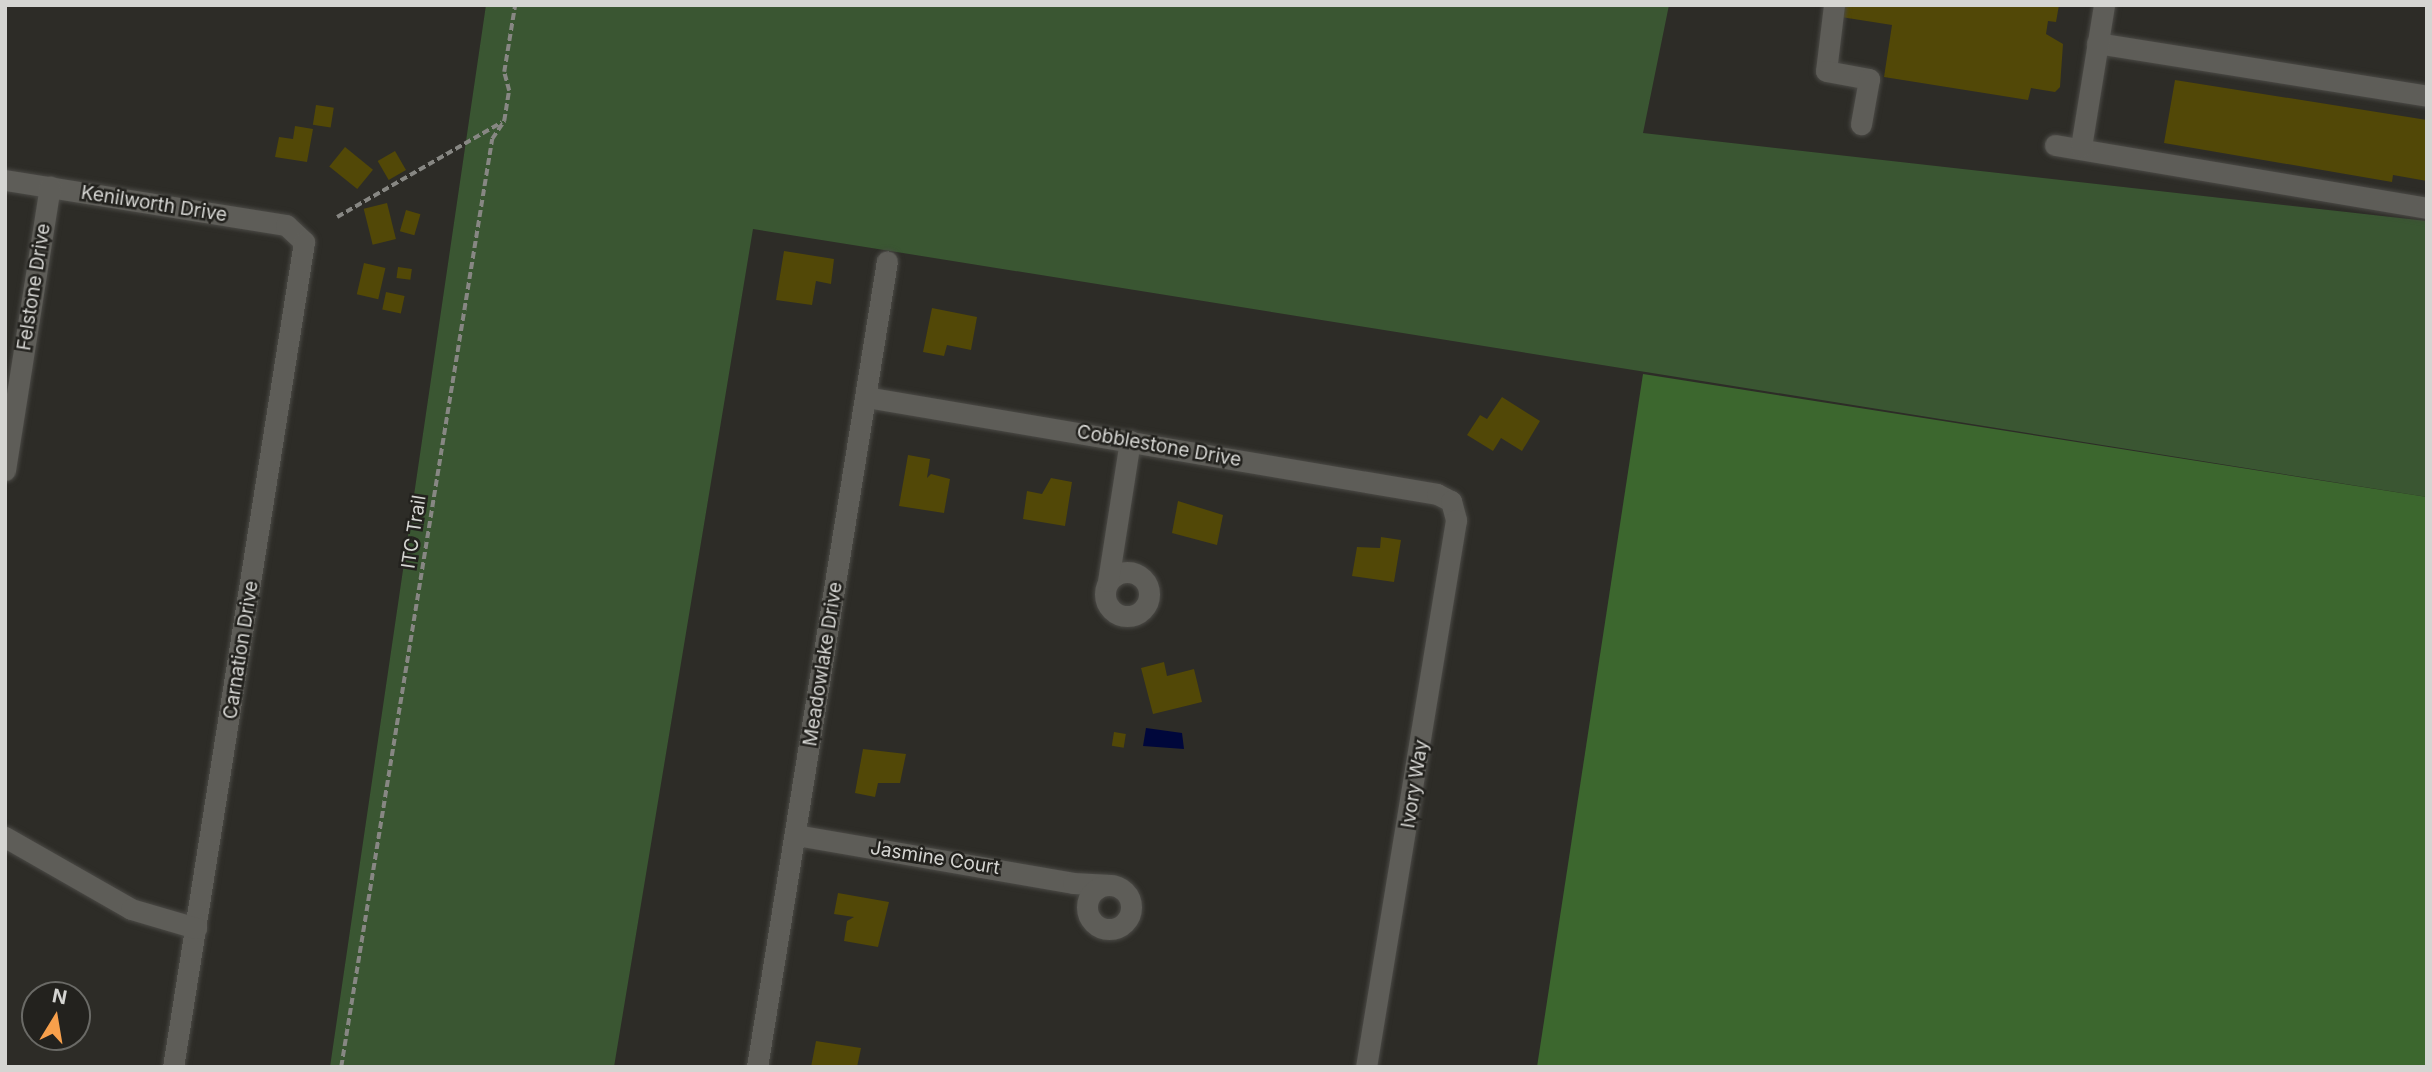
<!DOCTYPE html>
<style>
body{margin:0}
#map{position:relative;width:2432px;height:1072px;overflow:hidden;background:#2d2c27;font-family:Inter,sans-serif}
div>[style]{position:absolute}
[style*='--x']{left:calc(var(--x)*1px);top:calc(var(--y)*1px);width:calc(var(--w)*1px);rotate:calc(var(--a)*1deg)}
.green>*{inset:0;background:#3a5632}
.forest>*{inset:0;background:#3c672e}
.water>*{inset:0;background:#00073b}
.building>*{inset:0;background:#524807;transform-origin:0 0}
.path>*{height:3.5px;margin-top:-1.75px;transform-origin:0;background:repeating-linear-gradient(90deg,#878783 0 7px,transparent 0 10.5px)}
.roads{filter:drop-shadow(0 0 2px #4b4a46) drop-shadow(0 0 2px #4b4a46)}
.minor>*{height:21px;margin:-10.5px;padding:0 10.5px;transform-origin:10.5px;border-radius:10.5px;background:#5e5d58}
.minor>.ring{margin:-10.5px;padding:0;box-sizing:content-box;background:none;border:21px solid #5e5d58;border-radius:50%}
span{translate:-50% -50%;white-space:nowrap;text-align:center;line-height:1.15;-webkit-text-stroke:5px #23221e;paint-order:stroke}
.street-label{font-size:19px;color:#d5d5d2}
.frame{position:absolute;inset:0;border:7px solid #d5d5d2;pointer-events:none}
.north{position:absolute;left:21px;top:981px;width:70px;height:70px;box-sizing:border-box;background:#23221e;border:2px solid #6a6a66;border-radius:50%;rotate:11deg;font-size:19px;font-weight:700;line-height:28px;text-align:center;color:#d5d5d2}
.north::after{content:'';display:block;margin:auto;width:24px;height:32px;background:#f8a04b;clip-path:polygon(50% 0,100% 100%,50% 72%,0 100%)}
</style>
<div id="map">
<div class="green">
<div style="clip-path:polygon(486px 5px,1669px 5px,1643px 133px,2427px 221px,2427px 497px,753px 229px,614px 1067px,330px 1067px)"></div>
</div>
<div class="forest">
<div style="clip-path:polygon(1643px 374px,2427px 497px,2427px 1067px,1537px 1067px)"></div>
</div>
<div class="water">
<div style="clip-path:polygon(1146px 728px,1182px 733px,1184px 749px,1143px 746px)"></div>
</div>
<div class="building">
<div style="clip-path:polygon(1843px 5px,2059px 5px,2056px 22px,2048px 21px,2046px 34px,2063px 44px,2060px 87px,2055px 92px,2031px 88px,2028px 100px,1884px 77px,1892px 25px,1841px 17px)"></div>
<div style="clip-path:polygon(2175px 80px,2427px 120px,2427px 181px,2393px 175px,2392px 182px,2164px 143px)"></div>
<div style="left:316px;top:105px;width:18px;height:20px;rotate:9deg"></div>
<div style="clip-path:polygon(295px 126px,313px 129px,307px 162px,275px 157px,279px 137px,293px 139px)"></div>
<div style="left:345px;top:147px;width:36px;height:25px;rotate:39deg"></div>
<div style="left:395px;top:151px;width:22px;height:20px;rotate:60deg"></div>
<div style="left:387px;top:203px;width:37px;height:24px;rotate:76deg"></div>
<div style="left:406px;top:210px;width:15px;height:22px;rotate:16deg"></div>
<div style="clip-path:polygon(784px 251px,834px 259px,831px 284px,816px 281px,812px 305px,776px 300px)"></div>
<div style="left:364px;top:263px;width:22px;height:32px;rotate:13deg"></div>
<div style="left:398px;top:267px;width:14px;height:11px;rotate:8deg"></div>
<div style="left:386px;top:292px;width:19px;height:18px;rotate:12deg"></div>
<div style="clip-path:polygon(932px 308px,977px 317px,971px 350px,947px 345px,944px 356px,923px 352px)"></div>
<div style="clip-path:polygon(1502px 397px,1540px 421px,1522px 451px,1501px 438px,1493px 451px,1467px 435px,1480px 415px,1487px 419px)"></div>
<div style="clip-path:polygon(908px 455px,930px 459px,927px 478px,931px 474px,950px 479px,944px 513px,899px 506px)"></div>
<div style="clip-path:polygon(1051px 478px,1072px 482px,1065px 526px,1023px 519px,1027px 491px,1042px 494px)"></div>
<div style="clip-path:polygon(1178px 501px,1223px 515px,1217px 545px,1172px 533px)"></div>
<div style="clip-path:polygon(1381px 537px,1401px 540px,1394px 582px,1352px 576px,1357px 547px,1380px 548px)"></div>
<div style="clip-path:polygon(1164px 662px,1167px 676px,1194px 669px,1202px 702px,1153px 714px,1141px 668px)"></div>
<div style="left:1114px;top:732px;width:12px;height:14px;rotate:9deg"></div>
<div style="clip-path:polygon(863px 749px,906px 754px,900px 783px,878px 783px,875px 797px,855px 793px)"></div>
<div style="clip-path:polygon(838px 893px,889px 902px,878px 947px,844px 941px,847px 921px,854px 917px,834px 914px)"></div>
<div style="clip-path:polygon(816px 1041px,861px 1048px,857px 1067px,811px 1067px)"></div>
</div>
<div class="path">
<div style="--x:337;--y:217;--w:190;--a:-29.9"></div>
<div style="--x:341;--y:1067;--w:940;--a:-80.76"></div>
<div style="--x:492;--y:139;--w:22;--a:-56"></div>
<div style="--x:504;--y:121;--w:30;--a:-81"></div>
<div style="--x:509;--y:91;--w:20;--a:-105"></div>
<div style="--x:504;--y:72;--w:68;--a:-80.7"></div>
</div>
<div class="roads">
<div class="minor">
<div style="--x:1834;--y:5;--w:66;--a:96.9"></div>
<div style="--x:1826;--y:71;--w:44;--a:10.5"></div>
<div style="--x:1869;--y:79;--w:46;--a:100.1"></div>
<div style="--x:2097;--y:43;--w:334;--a:9.1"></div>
<div style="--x:2055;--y:145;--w:377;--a:9.6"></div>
<div style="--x:2081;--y:147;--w:144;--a:-80.8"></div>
<div style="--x:5;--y:180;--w:285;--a:9.1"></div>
<div style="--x:286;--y:225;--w:25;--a:43"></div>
<div style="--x:304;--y:242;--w:835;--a:99.02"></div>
<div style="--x:866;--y:397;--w:579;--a:9.64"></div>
<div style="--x:1437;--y:494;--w:16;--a:27"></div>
<div style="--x:1451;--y:501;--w:20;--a:75"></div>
<div style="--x:1456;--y:520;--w:554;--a:99.34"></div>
<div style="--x:5;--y:470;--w:287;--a:-81"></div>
<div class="ring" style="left:1105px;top:572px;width:23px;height:23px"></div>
<div style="--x:1108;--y:581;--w:142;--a:-81.1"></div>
<div style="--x:796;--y:835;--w:281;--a:9.8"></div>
<div style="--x:1073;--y:883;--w:38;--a:3"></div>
<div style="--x:5;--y:837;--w:145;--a:29.7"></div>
<div style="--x:131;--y:909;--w:68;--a:16.3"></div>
<div class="ring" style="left:1087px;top:885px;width:23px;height:23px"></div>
<div style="--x:757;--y:1067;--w:816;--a:-80.84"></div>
</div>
</div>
<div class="street-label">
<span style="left:154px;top:204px;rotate:9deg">Kenilworth Drive</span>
<span style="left:34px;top:287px;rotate:-81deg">Felstone Drive</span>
<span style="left:1159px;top:446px;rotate:10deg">Cobblestone Drive</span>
<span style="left:414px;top:532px;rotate:-81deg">ITC Trail</span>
<span style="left:241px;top:650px;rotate:-81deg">Carnation Drive</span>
<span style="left:823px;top:664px;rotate:-81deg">Meadowlake Drive</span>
<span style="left:1415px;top:784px;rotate:-81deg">Ivory Way</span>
<span style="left:935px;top:858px;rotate:9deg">Jasmine Court</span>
</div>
<div class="frame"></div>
<div class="north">N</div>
</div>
